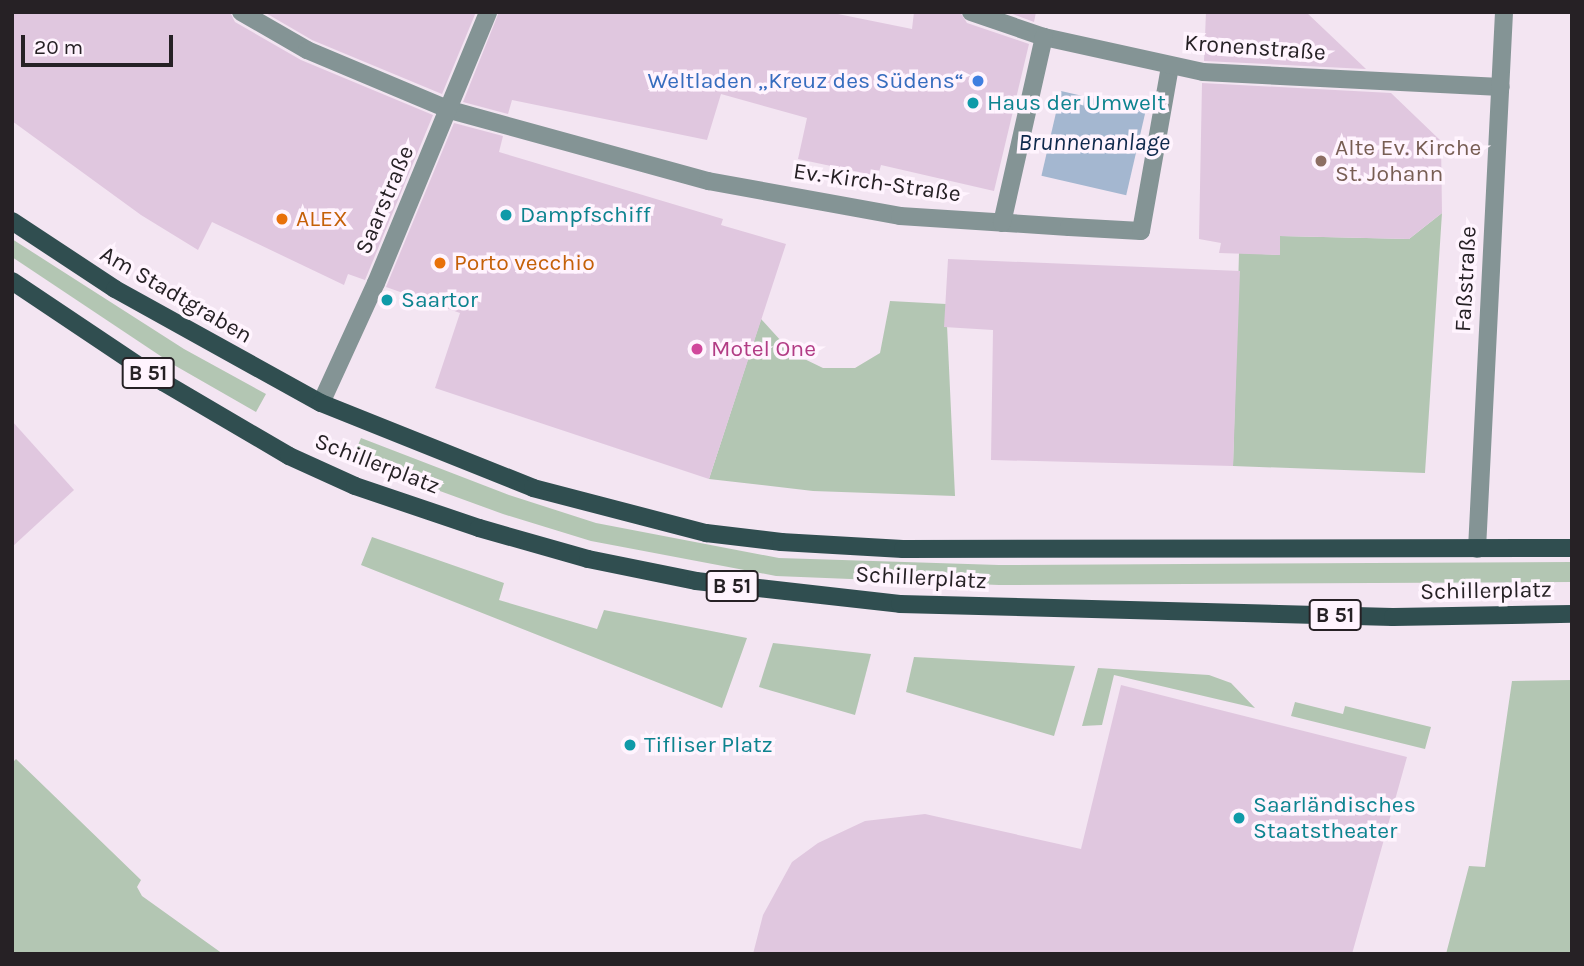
<!DOCTYPE html>
<meta charset="utf-8">
<style>
body{margin:0}
#map{position:relative;width:1584px;height:966px;overflow:hidden;background:#f3e5f2;font-family:Karla,sans-serif}
div>[style]{position:absolute}
[style*='--x']{left:calc(var(--x)*1px);top:calc(var(--y)*1px);width:calc(var(--w)*1px);rotate:calc(var(--a)*1deg)}
.green>*{inset:0;background:#b3c6b3}
.water>*{inset:0;background:#a4b7d0;transform-origin:0 0}
.building>*{inset:0;background:#e0c7df}
.pedestrian>*{height:18px;margin:-9px;padding:0 9px;transform-origin:9px;border-radius:9px;background:#849495}
.primary>*{height:18px;margin:-9px;padding:0 9px;transform-origin:9px;border-radius:9px;background:#304e50}
.dots>*{width:19px;height:19px;translate:-50% -50%;box-sizing:border-box;border:4px solid #fff4fe;border-radius:50%}
span{translate:-50% -50%;white-space:nowrap;text-align:center;line-height:1.15;-webkit-text-stroke:7px #fff4fe;paint-order:stroke}
.shield-label span{padding:2px 5px;background:#fff4fe;border:2px solid;border-radius:5px;-webkit-text-stroke-width:0}
.shield-label{font-size:21px;color:#262125;font-weight:700}
.street-label{font-size:23px;color:#262125}
.shop-label{font-size:23px;color:#366cbe}
.right{translate:-100% -50%;text-align:right}
.culture-label{font-size:23px;color:#0d838f}
.left{translate:0 -50%;text-align:left}
.education-label{font-size:23px;color:#785e54}
.food-label{font-size:23px;color:#c56008}
.hotel-label{font-size:23px;color:#b23c85}
.water-label{font-size:24px;color:#0e294c;font-style:italic}
.frame{position:absolute;inset:0;border:14px solid #262125;pointer-events:none}
.scale{position:absolute;left:21px;top:35px;width:152px;height:32px;box-sizing:border-box;border:4px solid #262125;border-top:0;padding-left:9px;font-size:21px;line-height:24px;white-space:nowrap;color:#262125;-webkit-text-stroke:5px #fff4fe;paint-order:stroke}
</style>
<div id="map">
<div class="green">
<div style="clip-path:polygon(1442px 213px,1425px 473px,1233px 466px,1239px 253px,1280px 255px,1280px 236px,1409px 239px)"></div>
<div style="clip-path:polygon(12px 239px,184px 349px,266px 394px,256px 412px,174px 365px,12px 257px)"></div>
<div style="clip-path:polygon(890px 301px,946px 304px,955px 496px,813px 491px,709px 479px,761px 319px,792px 353px,823px 368px,855px 368px,880px 353px)"></div>
<div style="clip-path:polygon(361px 438px,509px 495px,596px 523px,779px 558px,999px 565px,1572px 562px,1572px 582px,999px 585px,776px 576px,591px 541px,503px 514px,352px 459px)"></div>
<div style="clip-path:polygon(372px 537px,504px 583px,499px 600px,597px 629px,604px 610px,747px 638px,722px 708px,361px 565px)"></div>
<div style="clip-path:polygon(773px 643px,871px 654px,855px 715px,759px 687px)"></div>
<div style="clip-path:polygon(914px 657px,1075px 666px,1054px 736px,906px 692px)"></div>
<div style="clip-path:polygon(1098px 668px,1209px 675px,1231px 683px,1255px 708px,1114px 675px,1102px 725px,1082px 726px)"></div>
<div style="clip-path:polygon(1572px 680px,1572px 954px,1446px 954px,1469px 866px,1485px 867px,1512px 681px)"></div>
<div style="clip-path:polygon(1295px 702px,1343px 714px,1345px 706px,1431px 727px,1425px 749px,1291px 716px)"></div>
<div style="clip-path:polygon(16px 759px,141px 880px,137px 887px,142px 896px,223px 954px,12px 954px,12px 763px)"></div>
</div>
<div class="water">
<div style="left:1061px;top:91px;width:87px;height:87px;rotate:13deg"></div>
</div>
<div class="building">
<div style="clip-path:polygon(12px 12px,230px 12px,235px 22px,301px 60px,433px 115px,365px 280px,348px 274px,344px 285px,212px 222px,198px 250px,141px 215px,12px 121px)"></div>
<div style="clip-path:polygon(264px 12px,476px 12px,442px 94px,312px 40px)"></div>
<div style="clip-path:polygon(499px 12px,828px 12px,912px 29px,914px 12px,960px 12px,967px 23px,1029px 44px,994px 191px,881px 165px,878px 176px,798px 159px,807px 118px,721px 94px,707px 140px,512px 100px,508px 114px,463px 102px)"></div>
<div style="clip-path:polygon(1007px 12px,1036px 12px,1034px 22px)"></div>
<div style="clip-path:polygon(1206px 12px,1306px 12px,1366px 69px,1204px 61px)"></div>
<div style="clip-path:polygon(1202px 83px,1391px 93px,1441px 141px,1442px 213px,1409px 239px,1280px 236px,1280px 255px,1219px 253px,1221px 243px,1199px 239px)"></div>
<div style="clip-path:polygon(454px 123px,503px 136px,499px 152px,723px 219px,721px 225px,786px 244px,709px 479px,435px 388px,460px 313px,386px 287px)"></div>
<div style="clip-path:polygon(948px 259px,1240px 271px,1233px 466px,991px 460px,993px 330px,944px 327px)"></div>
<div style="clip-path:polygon(12px 421px,74px 490px,12px 547px)"></div>
<div style="clip-path:polygon(1121px 685px,1407px 757px,1352px 954px,753px 954px,763px 915px,792px 862px,818px 843px,865px 821px,925px 814px,1081px 849px)"></div>
</div>
<div class="pedestrian">
<div style="--x:241;--y:12;--w:76;--a:29.9"></div>
<div style="--x:307;--y:50;--w:155;--a:22.8"></div>
<div style="--x:450;--y:110;--w:268;--a:15.4"></div>
<div style="--x:708;--y:181;--w:195;--a:10.3"></div>
<div style="--x:900;--y:216;--w:169;--a:3.7"></div>
<div style="--x:1069;--y:227;--w:72;--a:3.2"></div>
<div style="--x:1141;--y:231;--w:168;--a:-80"></div>
<div style="--x:971;--y:12;--w:77;--a:18.9"></div>
<div style="--x:1044;--y:37;--w:163;--a:12.4"></div>
<div style="--x:1203;--y:72;--w:298;--a:2.9"></div>
<div style="--x:1002;--y:223;--w:191;--a:-77.3"></div>
<div style="--x:321;--y:403;--w:132;--a:-65.4"></div>
<div style="--x:376;--y:283;--w:293;--a:-67.5"></div>
<div style="--x:1477;--y:549;--w:538;--a:-87.12"></div>
</div>
<div class="primary">
<div style="--x:12;--y:221;--w:123;--a:33.4"></div>
<div style="--x:115;--y:289;--w:235;--a:29"></div>
<div style="--x:321;--y:403;--w:228;--a:21.8"></div>
<div style="--x:533;--y:488;--w:179;--a:14.6"></div>
<div style="--x:706;--y:533;--w:76;--a:6.8"></div>
<div style="--x:781;--y:542;--w:122;--a:3.3"></div>
<div style="--x:903;--y:549;--w:669;--a:-0.09"></div>
<div style="--x:12;--y:281;--w:182;--a:33.8"></div>
<div style="--x:163;--y:382;--w:146;--a:30.4"></div>
<div style="--x:289;--y:456;--w:72;--a:24.4"></div>
<div style="--x:355;--y:486;--w:131;--a:18.7"></div>
<div style="--x:479;--y:528;--w:113;--a:15.9"></div>
<div style="--x:588;--y:559;--w:110;--a:11.5"></div>
<div style="--x:696;--y:581;--w:205;--a:6.4"></div>
<div style="--x:900;--y:604;--w:493;--a:1.5"></div>
<div style="--x:1393;--y:617;--w:179;--a:-1"></div>
</div>
<div class="dots">
<div style="left:978px;top:81px;background:#3f7fe0"></div>
<div style="left:973px;top:103px;background:#0f9aa8"></div>
<div style="left:1321px;top:161px;background:#8d6e63"></div>
<div style="left:506px;top:215px;background:#0f9aa8"></div>
<div style="left:282px;top:219px;background:#e8710a"></div>
<div style="left:440px;top:263px;background:#e8710a"></div>
<div style="left:387px;top:300px;background:#0f9aa8"></div>
<div style="left:697px;top:349px;background:#d1479c"></div>
<div style="left:630px;top:745px;background:#0f9aa8"></div>
<div style="left:1239px;top:818px;background:#0f9aa8"></div>
</div>
<div class="shield-label">
<span style="left:148px;top:373px">B 51</span>
<span style="left:732px;top:586px">B 51</span>
<span style="left:1335px;top:615px">B 51</span>
</div>
<div class="street-label">
<span style="left:1255px;top:48px;rotate:4deg">Kronenstraße</span>
<span style="left:877px;top:183px;rotate:8deg">Ev.-Kirch-Straße</span>
<span style="left:385px;top:200px;rotate:-67deg">Saarstraße</span>
<span style="left:1466px;top:279px;rotate:-87deg">Faßstraße</span>
<span style="left:176px;top:295px;rotate:30deg">Am Stadtgraben</span>
<span style="left:377px;top:464px;rotate:21deg">Schillerplatz</span>
<span style="left:921px;top:578px;rotate:3deg">Schillerplatz</span>
<span style="left:1486px;top:591px;rotate:-1deg">Schillerplatz</span>
</div>
<div class="shop-label">
<span class="right" style="left:964px;top:81px">Weltladen „Kreuz des Südens“</span>
</div>
<div class="culture-label">
<span class="left" style="left:987px;top:103px">Haus der Umwelt</span>
<span class="left" style="left:520px;top:215px">Dampfschiff</span>
<span class="left" style="left:401px;top:300px">Saartor</span>
<span class="left" style="left:644px;top:745px">Tifliser Platz</span>
<span class="left" style="left:1253px;top:818px">Saarländisches<br>Staatstheater</span>
</div>
<div class="education-label">
<span class="left" style="left:1335px;top:161px">Alte Ev. Kirche<br>St. Johann</span>
</div>
<div class="food-label">
<span class="left" style="left:296px;top:219px">ALEX</span>
<span class="left" style="left:454px;top:263px">Porto vecchio</span>
</div>
<div class="hotel-label">
<span class="left" style="left:711px;top:349px">Motel One</span>
</div>
<div class="water-label">
<span style="left:1094px;top:143px">Brunnenanlage</span>
</div>
<div class="frame"></div>
<div class="scale">20 m</div>
</div>
